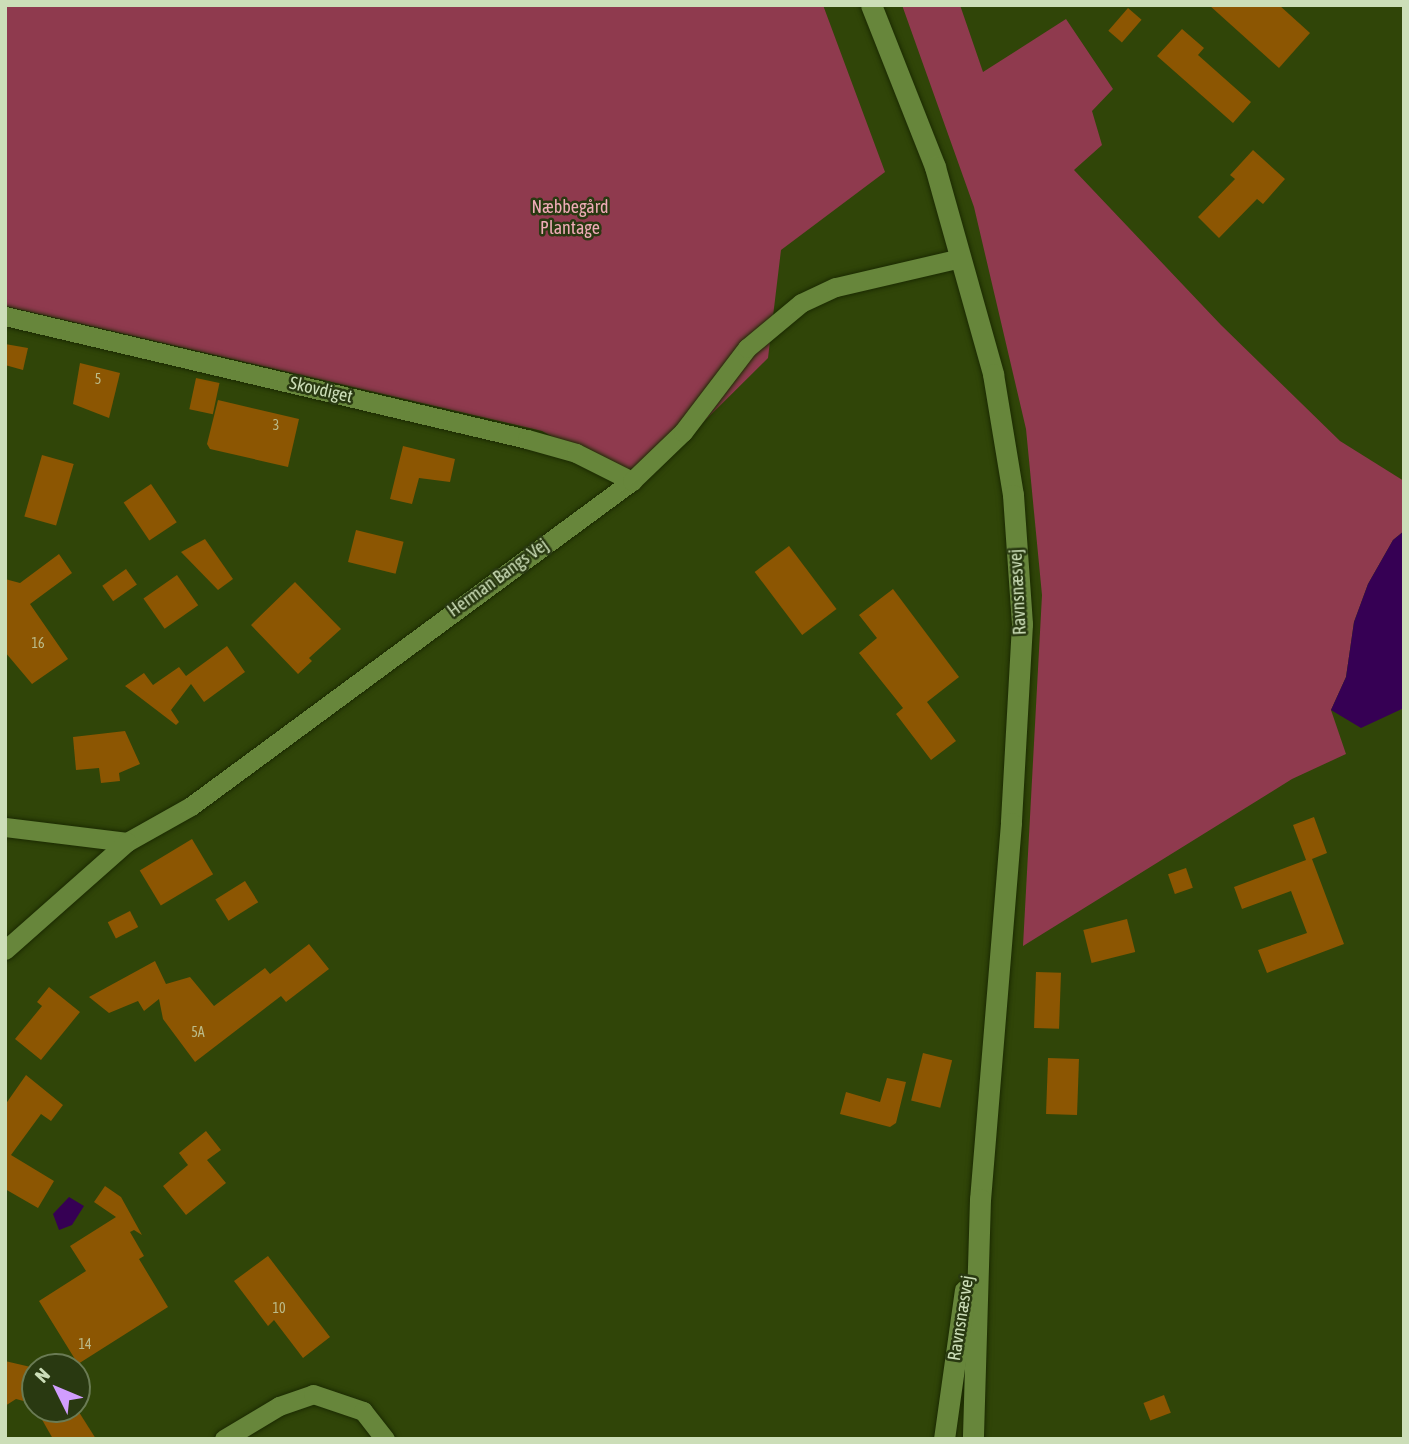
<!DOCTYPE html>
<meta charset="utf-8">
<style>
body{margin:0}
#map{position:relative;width:1409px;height:1444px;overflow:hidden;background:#304508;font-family:"Asap Condensed",sans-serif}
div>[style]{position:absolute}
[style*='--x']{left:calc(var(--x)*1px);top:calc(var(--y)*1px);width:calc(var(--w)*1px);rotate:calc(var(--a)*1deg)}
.green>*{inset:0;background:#8f3a4e}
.water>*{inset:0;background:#360054}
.building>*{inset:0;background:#8c5602;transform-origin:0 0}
.roads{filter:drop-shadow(0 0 2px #1b2a02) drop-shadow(0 0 2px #1b2a02)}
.street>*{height:19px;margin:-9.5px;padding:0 9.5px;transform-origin:9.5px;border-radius:9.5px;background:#67863b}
.secondary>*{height:21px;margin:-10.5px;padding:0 10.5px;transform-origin:10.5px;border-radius:10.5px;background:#67863b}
span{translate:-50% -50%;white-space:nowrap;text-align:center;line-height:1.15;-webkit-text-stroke:5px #293911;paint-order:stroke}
.number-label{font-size:14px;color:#bcbc8a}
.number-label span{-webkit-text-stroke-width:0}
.park-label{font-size:18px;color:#efacb7}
.street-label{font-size:18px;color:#ccdeb8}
.frame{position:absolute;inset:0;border:7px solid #ccdeb8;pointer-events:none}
.north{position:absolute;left:21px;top:1353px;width:70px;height:70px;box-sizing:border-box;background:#293911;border:2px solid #6a7b54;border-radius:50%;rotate:313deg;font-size:19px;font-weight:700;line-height:28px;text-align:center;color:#ccdeb8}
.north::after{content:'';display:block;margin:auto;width:24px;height:32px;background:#d19dfe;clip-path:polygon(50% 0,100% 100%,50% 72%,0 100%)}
</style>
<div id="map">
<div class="green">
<div style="clip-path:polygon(5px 5px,823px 5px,885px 172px,781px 250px,768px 358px,640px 485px,542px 431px,5px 306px)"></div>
<div style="clip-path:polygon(902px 5px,960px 5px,983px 72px,1066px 19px,1113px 89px,1092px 111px,1102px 145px,1074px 170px,1221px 325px,1340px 441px,1404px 481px,1404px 531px,1393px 540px,1368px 584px,1354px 622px,1346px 677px,1331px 710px,1346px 754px,1292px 779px,1023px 946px,1042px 595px,1026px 429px,974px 207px)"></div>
</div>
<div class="water">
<div style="clip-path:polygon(1404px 531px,1404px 708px,1361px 728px,1331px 710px,1346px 677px,1354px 622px,1368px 584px,1393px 540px)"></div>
<div style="clip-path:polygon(69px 1197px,84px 1206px,72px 1225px,59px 1230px,53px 1214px)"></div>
</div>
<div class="building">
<div style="clip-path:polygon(1209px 5px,1279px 5px,1310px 33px,1279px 68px)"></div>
<div style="left:1128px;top:8px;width:18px;height:30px;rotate:41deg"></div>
<div style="clip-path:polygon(1182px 29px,1204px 48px,1198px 55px,1251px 102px,1233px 123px,1157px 56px)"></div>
<div style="clip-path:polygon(1253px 150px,1285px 179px,1263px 204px,1257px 199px,1219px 238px,1198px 217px,1235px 179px,1230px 175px)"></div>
<div style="clip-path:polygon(5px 344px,28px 348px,23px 370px,5px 365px)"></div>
<div style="clip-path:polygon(80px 363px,120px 373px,109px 418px,73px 404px)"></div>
<div style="left:196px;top:378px;width:24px;height:32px;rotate:12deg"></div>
<div style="clip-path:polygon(218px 400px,299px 419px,288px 467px,210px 449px,207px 444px)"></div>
<div style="clip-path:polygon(403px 446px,455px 459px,450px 482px,419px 478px,412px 504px,390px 499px)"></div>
<div style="left:42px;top:455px;width:33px;height:64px;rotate:16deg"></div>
<div style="left:151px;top:484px;width:46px;height:33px;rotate:56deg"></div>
<div style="left:356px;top:530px;width:49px;height:33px;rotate:14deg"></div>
<div style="clip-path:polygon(205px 539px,233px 579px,218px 590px,181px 552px)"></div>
<div style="left:789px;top:546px;width:79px;height:43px;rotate:53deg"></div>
<div style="clip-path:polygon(59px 554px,72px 573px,30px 604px,68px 659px,32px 684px,5px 652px,5px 579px,20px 583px)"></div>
<div style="left:126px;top:569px;width:19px;height:29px;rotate:55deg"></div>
<div style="left:177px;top:575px;width:37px;height:41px;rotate:55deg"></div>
<div style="clip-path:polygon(295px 582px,341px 629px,309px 658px,312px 661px,298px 674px,251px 625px)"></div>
<div style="clip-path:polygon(893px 589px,959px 677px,927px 702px,956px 741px,931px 760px,896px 714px,903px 708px,859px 653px,877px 638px,859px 615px)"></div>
<div style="clip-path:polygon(227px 646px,245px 672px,204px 702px,191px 684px,171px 710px,179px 722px,176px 725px,125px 686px,144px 673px,153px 685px,179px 667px,186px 676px)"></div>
<div style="clip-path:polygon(125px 731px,140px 764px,119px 773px,120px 781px,101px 783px,99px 768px,76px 770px,73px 737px)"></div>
<div style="clip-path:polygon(1314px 817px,1327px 853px,1312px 859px,1344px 944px,1267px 973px,1258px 950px,1307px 933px,1291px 891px,1242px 909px,1234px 887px,1306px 860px,1293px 825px)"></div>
<div style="left:192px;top:839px;width:41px;height:61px;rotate:59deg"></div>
<div style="left:1186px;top:868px;width:21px;height:19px;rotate:71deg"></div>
<div style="left:245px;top:881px;width:25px;height:35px;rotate:58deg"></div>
<div style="left:130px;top:911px;width:18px;height:25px;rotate:63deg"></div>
<div style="left:1127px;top:919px;width:34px;height:45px;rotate:76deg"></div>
<div style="clip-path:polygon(309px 944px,329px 969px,286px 1002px,281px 996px,195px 1062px,163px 1019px,159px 999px,144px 1011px,138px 1001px,109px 1013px,89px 997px,155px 961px,166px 984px,190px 977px,214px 1006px,265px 968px,270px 974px)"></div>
<div style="left:1036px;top:972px;width:25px;height:56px;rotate:2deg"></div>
<div style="clip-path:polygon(49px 987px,80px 1012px,41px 1060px,15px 1039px,42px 1006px,37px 1002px)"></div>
<div style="left:923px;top:1053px;width:30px;height:49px;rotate:14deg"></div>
<div style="left:1048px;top:1058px;width:31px;height:56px;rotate:2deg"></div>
<div style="clip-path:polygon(26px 1075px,63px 1105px,51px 1121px,41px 1114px,11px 1155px,54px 1181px,38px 1208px,5px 1189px,5px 1105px)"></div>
<div style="clip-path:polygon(887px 1078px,906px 1082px,896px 1123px,890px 1127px,840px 1114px,846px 1092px,880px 1102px)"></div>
<div style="clip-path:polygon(206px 1131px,221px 1150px,207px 1160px,226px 1183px,186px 1215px,163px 1186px,188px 1165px,179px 1153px)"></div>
<div style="clip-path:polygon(105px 1186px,121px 1197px,142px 1235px,134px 1230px,130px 1232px,144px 1256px,139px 1259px,168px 1307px,78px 1364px,39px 1301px,86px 1271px,70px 1246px,116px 1217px,94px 1202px)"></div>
<div style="clip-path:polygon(268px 1256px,330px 1337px,303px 1358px,274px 1320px,268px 1326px,234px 1281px)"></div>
<div style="clip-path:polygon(5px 1361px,35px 1368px,35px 1404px,16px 1399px,5px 1406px)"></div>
<div style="left:1164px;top:1395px;width:19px;height:22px;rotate:69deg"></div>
<div style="clip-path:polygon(36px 1409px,77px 1409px,96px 1439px,53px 1439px)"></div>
</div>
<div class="roads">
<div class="street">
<div style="--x:5;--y:316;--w:536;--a:13.26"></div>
<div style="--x:527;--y:439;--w:51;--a:15.9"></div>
<div style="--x:576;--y:453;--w:63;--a:26.6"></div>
<div style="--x:5;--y:827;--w:123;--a:7"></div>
<div style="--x:127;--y:842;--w:73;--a:-29.4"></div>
<div style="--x:191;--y:806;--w:548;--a:-36.39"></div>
<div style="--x:632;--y:481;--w:71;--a:-43.9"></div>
<div style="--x:683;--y:432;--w:106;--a:-52.7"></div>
<div style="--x:747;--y:348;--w:70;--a:-39.8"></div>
<div style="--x:801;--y:303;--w:38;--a:-25"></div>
<div style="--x:836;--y:287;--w:128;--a:-13.1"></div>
<div style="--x:5;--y:950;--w:163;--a:-41.5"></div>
<div style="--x:224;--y:1439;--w:64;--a:-31"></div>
<div style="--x:279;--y:1406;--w:36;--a:-19"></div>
<div style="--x:313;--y:1394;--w:53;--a:18.8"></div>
<div style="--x:363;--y:1411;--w:36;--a:52"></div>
</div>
<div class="secondary">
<div style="--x:871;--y:5;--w:174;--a:68.4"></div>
<div style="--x:935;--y:167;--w:215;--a:74.3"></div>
<div style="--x:993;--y:374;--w:123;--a:80.6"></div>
<div style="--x:1013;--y:495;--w:129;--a:86"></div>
<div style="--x:1022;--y:624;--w:199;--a:93.2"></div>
<div style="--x:1011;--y:823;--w:377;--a:94.7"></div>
<div style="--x:980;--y:1199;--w:240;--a:91.7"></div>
<div style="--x:944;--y:1439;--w:150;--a:-82"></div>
</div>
</div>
<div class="number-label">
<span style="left:98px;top:379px">5</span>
<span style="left:276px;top:425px">3</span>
<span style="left:38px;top:643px">16</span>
<span style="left:198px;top:1032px">5A</span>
<span style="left:279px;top:1308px">10</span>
<span style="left:85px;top:1344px">14</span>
</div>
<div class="park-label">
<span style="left:570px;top:218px">Næbbegård<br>Plantage</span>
</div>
<div class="street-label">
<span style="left:321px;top:390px;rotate:13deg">Skovdiget</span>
<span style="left:498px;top:578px;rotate:-36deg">Herman Bangs Vej</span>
<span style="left:1018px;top:592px;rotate:-93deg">Ravnsnæsvej</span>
<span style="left:961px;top:1318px;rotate:-81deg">Ravnsnæsvej</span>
</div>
<div class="frame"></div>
<div class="north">N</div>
</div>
